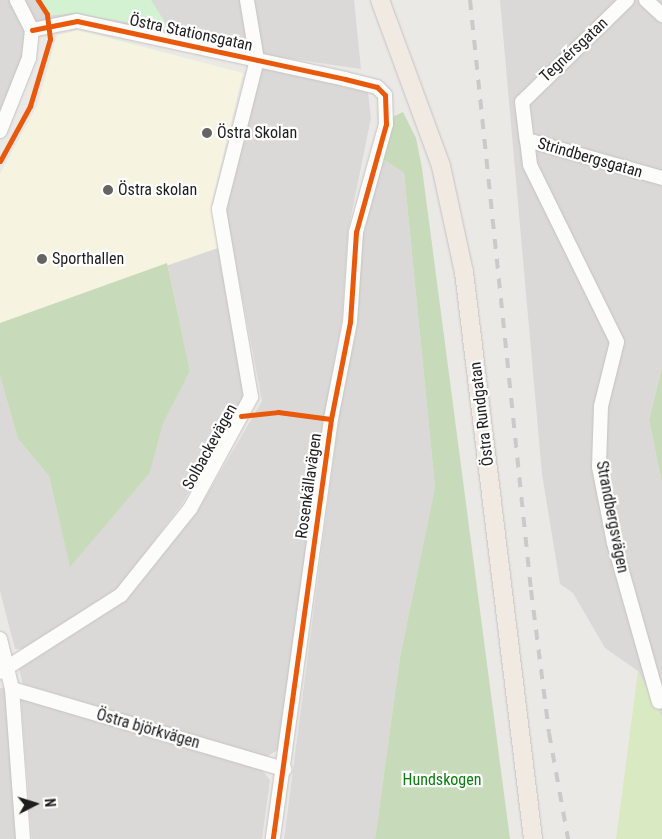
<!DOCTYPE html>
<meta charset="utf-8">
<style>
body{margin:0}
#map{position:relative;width:662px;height:839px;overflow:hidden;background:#ebe9e6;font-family:"Roboto Condensed",sans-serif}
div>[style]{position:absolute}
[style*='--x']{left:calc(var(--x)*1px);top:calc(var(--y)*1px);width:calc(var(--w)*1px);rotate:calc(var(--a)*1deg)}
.residential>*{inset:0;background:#dad9d7}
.education>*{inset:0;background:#f6f4e0}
.grass>*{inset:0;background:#d9eac3}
.forest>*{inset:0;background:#c7dbbb}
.park>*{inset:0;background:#d2f2d1}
.roads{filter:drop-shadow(0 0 1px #c4c3c2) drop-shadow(0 0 1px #c4c3c2)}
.minor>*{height:14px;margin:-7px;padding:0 7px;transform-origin:7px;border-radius:7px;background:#fcfcfb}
.major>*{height:18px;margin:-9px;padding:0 9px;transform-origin:9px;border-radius:9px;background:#f0eae3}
.rail>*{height:4px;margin-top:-2px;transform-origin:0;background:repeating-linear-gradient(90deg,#cacac9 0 10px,transparent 0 20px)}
.cycleway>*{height:5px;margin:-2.5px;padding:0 2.5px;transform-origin:2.5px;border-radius:2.5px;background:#e8590c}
.dots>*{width:14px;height:14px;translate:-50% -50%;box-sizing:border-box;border:2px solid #fff;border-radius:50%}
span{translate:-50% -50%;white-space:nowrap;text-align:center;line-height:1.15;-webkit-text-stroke:4.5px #fff;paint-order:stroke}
.street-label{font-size:16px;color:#1d1d1d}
.poi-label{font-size:16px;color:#1d1d1d}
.left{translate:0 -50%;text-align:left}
.park-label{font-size:16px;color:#0a7c0e}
.north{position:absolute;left:10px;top:779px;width:50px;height:50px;-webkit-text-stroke:4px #fff;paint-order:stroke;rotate:85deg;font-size:14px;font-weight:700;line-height:20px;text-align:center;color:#1d1d1d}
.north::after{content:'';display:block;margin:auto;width:18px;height:22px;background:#1d1d1d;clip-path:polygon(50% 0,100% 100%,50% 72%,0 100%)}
</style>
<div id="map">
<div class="residential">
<div style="clip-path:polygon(0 0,354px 0,361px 69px,258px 54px,78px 15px,47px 19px,26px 29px,23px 57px,0 119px)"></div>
<div style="clip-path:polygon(500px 0,662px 0,662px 367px,649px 420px,662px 483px,662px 719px,638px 671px,605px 648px,573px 593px,560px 584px,542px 474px)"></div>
<div style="clip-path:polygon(262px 68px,368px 92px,371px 118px,348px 231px,342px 320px,326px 406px,278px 750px,266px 757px,23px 684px,19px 669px,125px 601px,197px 512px,262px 401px,226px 211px)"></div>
<div style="clip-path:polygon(380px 157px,404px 173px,435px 487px,400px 657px,375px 839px,284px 839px,340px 409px,357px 327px,362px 236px)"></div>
<div style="clip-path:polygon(218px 248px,244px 395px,182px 504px,116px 591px,22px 649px,15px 649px,0 591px,0 376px,18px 439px,49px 476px,70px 566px,150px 473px,163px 424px,190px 371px,167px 263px)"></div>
<div style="clip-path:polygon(0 688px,5px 688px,16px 839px,0 839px)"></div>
<div style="clip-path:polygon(21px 699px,262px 770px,270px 780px,262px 839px,32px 839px)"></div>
</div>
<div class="education">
<div style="clip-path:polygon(78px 30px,243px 73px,211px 206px,218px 248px,0 323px,0 174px,37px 106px,57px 35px)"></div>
</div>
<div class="grass">
<div style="clip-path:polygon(638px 671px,662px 719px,662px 839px,616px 839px)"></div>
</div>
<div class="forest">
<div style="clip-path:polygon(403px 112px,416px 138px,422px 168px,510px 839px,375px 839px,400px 657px,435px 487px,404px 173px,380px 157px,384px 121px)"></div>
<div style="clip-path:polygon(167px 263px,190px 371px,163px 424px,150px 473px,70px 567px,49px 476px,18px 439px,0 376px,0 323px)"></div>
<div style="clip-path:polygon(662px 367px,662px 483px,649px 420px)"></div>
</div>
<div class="park">
<div style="clip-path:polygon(36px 0,151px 0,170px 30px,76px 13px,46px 16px)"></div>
</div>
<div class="roads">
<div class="minor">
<div style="--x:627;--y:0;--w:146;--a:135.8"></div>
<div style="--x:522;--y:102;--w:38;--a:83"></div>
<div style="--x:527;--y:140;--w:140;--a:15.7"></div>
<div style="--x:646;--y:0;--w:22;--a:43"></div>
<div style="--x:32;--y:30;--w:46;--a:-11.3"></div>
<div style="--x:77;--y:21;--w:274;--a:12.2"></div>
<div style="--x:345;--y:79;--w:33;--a:14"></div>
<div style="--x:377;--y:87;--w:11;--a:45"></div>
<div style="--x:385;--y:95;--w:29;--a:88"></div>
<div style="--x:386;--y:124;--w:112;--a:105.5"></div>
<div style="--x:356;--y:232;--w:90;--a:93.8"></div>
<div style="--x:350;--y:322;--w:99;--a:101.1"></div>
<div style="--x:331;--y:419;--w:424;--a:97.9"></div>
<div style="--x:0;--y:131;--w:79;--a:-68.3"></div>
<div style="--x:29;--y:58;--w:28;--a:-84"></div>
<div style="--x:32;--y:30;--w:34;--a:-117"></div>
<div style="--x:527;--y:140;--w:25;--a:83"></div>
<div style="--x:530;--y:165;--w:197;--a:63.8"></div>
<div style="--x:617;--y:342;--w:66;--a:104"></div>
<div style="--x:601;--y:406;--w:61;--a:91.9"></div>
<div style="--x:599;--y:467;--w:77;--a:78.8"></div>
<div style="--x:614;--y:543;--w:165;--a:74.2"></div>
<div style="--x:0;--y:639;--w:51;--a:76.5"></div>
<div style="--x:12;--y:689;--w:150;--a:85.8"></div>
<div style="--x:0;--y:672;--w:143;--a:-32.5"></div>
<div style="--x:121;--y:595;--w:110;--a:-51.3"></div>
<div style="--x:190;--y:509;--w:128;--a:-61.4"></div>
<div style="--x:251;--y:397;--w:191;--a:-99.7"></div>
<div style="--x:219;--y:209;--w:154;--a:-75.7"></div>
<div style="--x:257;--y:60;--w:61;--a:-99.5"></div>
<div style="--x:12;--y:689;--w:284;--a:16.4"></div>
</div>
<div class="major">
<div style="--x:380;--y:0;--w:177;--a:69.8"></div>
<div style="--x:441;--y:166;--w:108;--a:77.8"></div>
<div style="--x:464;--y:272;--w:571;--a:83.06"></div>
</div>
</div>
<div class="rail">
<div style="--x:470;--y:0;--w:593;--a:84.1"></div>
<div style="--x:531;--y:590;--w:144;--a:82.8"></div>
<div style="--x:549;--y:733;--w:108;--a:79.8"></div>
</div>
<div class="cycleway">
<div style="--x:32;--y:30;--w:46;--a:-11.3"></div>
<div style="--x:77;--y:21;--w:274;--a:12.2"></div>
<div style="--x:345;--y:79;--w:33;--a:14"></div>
<div style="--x:377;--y:87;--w:11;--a:45"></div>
<div style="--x:385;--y:95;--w:29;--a:88"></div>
<div style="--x:386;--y:124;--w:112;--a:105.5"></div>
<div style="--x:356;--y:232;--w:90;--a:93.8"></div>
<div style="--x:350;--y:322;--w:99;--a:101.1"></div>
<div style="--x:331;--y:419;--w:424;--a:97.9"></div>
<div style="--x:0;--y:161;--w:63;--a:-61.4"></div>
<div style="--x:30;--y:106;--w:70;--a:-73.4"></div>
<div style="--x:50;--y:39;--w:25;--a:-97"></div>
<div style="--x:47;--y:14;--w:17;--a:-123"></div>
<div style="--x:241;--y:416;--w:37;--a:-6"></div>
<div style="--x:278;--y:412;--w:53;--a:7.5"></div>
</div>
<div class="dots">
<div style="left:207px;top:133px;background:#656463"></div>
<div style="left:108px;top:190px;background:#656463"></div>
<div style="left:42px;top:259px;background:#656463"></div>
</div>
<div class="street-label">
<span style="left:191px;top:33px;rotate:12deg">Östra Stationsgatan</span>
<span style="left:574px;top:50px;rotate:-43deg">Tegnérsgatan</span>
<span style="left:590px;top:158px;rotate:16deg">Strindbergsgatan</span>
<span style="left:482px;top:414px;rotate:-97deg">Östra Rundgatan</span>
<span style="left:210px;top:447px;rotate:-61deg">Solbackevägen</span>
<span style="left:309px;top:486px;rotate:-82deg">Rosenkällavägen</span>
<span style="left:612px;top:517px;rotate:79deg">Strandbergsvägen</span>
<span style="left:148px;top:729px;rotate:16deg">Östra björkvägen</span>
</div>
<div class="poi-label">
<span class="left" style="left:217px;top:133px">Östra Skolan</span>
<span class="left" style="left:118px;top:190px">Östra skolan</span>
<span class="left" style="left:52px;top:259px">Sporthallen</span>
</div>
<div class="park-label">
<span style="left:442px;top:780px">Hundskogen</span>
</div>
<div class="north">N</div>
</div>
